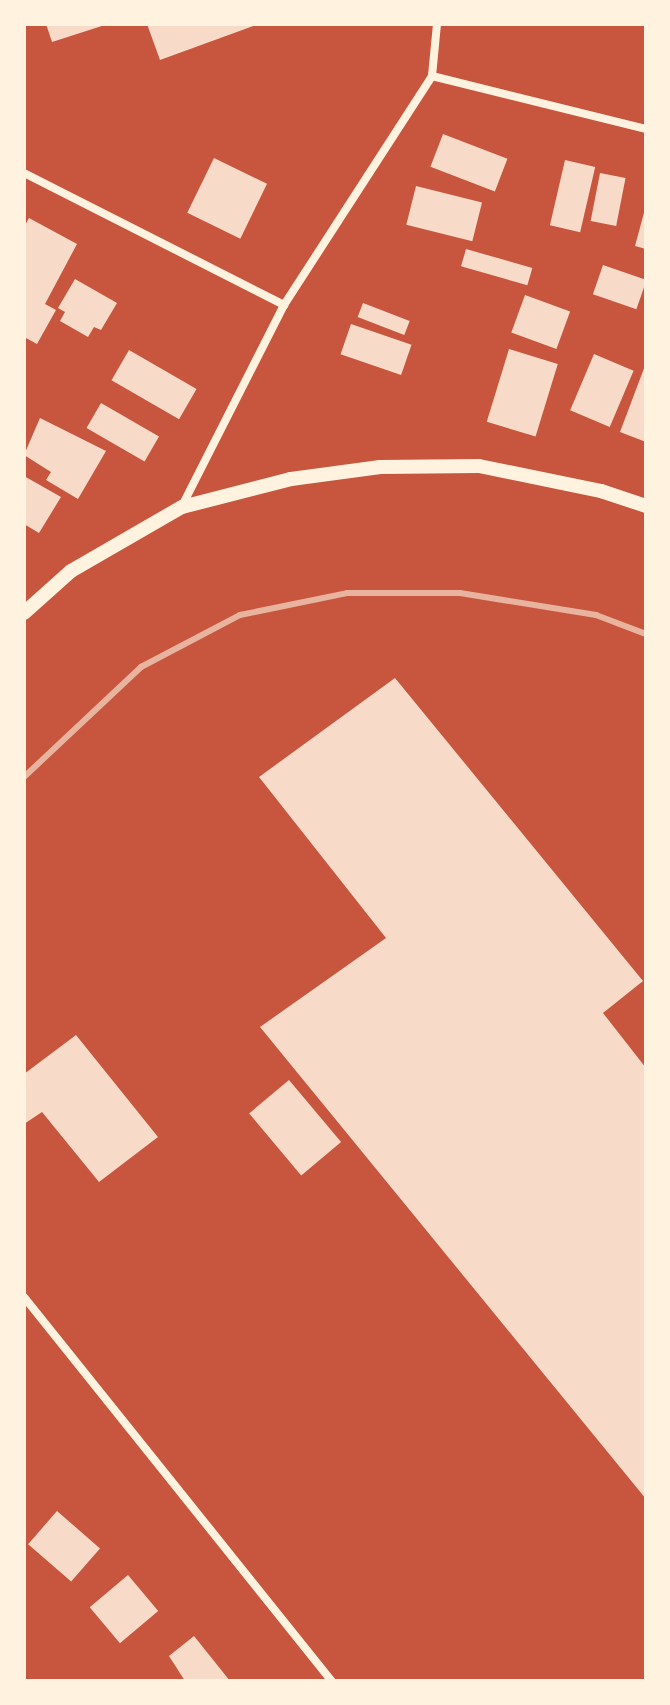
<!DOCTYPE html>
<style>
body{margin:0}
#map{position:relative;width:670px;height:1705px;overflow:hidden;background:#c8553d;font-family:"Fira Sans Condensed",sans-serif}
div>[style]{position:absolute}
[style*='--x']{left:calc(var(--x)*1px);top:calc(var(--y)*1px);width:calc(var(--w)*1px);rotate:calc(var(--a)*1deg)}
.building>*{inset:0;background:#f7dbc8;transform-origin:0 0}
.minor>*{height:8px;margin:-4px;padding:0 4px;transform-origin:4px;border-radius:4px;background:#fff3e0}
.tertiary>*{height:14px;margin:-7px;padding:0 7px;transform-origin:7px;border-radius:7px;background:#fff3e0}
.rail>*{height:6px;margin:-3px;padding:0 3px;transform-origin:3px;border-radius:3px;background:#e9b49f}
span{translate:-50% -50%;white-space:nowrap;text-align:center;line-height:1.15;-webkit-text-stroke:8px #fff3e0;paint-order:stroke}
.frame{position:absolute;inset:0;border:26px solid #fff3e0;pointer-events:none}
</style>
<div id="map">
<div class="building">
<div style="clip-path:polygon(46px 24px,105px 24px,105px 25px,52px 42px)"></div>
<div style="clip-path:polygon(147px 24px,259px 24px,160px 60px)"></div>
<div style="left:443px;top:134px;width:69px;height:35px;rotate:21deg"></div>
<div style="left:214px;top:158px;width:59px;height:61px;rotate:26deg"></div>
<div style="left:565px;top:160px;width:31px;height:67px;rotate:13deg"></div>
<div style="left:600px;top:173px;width:26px;height:49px;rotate:11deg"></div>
<div style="left:416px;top:186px;width:68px;height:40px;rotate:14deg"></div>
<div style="clip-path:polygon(645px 209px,646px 209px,646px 249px,635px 246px)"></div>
<div style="clip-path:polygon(29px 218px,77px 244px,45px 304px,56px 310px,37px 344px,24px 337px,24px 227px)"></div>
<div style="left:466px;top:249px;width:69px;height:18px;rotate:16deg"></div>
<div style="left:603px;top:265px;width:46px;height:31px;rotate:19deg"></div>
<div style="clip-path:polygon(75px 279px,117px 303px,101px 330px,94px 327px,88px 337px,60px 321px,65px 312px,58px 308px)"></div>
<div style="left:525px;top:295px;width:48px;height:40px;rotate:20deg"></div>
<div style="left:363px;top:303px;width:50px;height:15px;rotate:21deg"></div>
<div style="left:351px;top:324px;width:64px;height:32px;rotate:19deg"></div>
<div style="left:509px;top:349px;width:51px;height:76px;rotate:17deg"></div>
<div style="left:129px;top:350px;width:78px;height:35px;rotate:30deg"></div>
<div style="left:594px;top:354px;width:43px;height:61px;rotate:23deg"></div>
<div style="clip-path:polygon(646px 363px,646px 442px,620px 432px)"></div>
<div style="left:101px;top:403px;width:67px;height:29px;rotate:30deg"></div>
<div style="clip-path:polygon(40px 418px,106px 451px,78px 499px,46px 480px,51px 472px,24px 455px)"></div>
<div style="clip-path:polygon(24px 476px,61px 497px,39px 533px,24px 524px)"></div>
<div style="clip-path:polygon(395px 678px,643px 981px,603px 1013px,646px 1068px,646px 1499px,260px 1027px,386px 938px,259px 777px)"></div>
<div style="clip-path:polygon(76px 1035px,158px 1137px,99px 1182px,42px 1112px,24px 1124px,24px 1074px)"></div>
<div style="left:289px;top:1080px;width:81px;height:52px;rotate:50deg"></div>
<div style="left:57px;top:1511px;width:57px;height:44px;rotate:41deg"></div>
<div style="left:128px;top:1575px;width:47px;height:50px;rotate:50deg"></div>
<div style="clip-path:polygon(194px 1636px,230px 1681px,185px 1681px,169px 1656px)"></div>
</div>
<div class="minor">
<div style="--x:432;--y:76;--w:220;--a:13.9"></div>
<div style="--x:24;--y:173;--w:292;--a:26.9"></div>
<div style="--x:182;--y:506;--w:225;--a:-63.1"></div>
<div style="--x:284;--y:305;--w:273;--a:-57.1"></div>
<div style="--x:432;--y:76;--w:52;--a:-84.5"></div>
<div style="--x:24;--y:1297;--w:492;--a:51.3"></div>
</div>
<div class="tertiary">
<div style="--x:24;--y:613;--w:63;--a:-41.8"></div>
<div style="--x:71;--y:571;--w:128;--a:-30"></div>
<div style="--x:182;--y:507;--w:113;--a:-14.4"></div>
<div style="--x:291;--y:479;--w:90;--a:-7.7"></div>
<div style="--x:380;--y:467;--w:99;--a:-0.6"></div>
<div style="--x:479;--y:466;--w:125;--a:11.6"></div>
<div style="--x:601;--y:491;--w:47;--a:18.4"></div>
</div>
<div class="rail">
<div style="--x:24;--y:777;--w:161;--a:-43.2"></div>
<div style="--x:141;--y:667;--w:112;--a:-27.7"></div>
<div style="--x:240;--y:615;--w:109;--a:-11.6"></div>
<div style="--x:347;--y:593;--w:113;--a:0"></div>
<div style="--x:460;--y:593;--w:138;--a:9.2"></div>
<div style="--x:596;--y:615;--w:53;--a:20.8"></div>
</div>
<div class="frame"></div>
</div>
